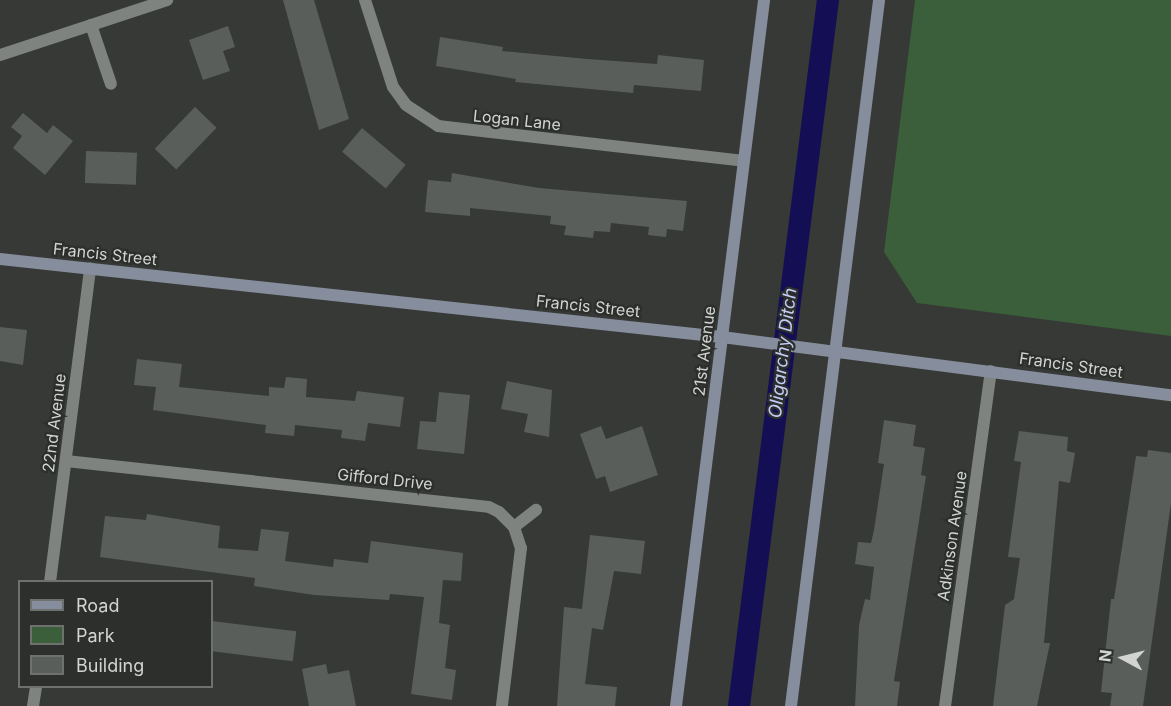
<!DOCTYPE html>
<style>
body{margin:0}
#map{position:relative;width:1171px;height:706px;overflow:hidden;background:#363935;font-family:Inter,sans-serif}
div>[style]{position:absolute}
[style*='--x']{left:calc(var(--x)*1px);top:calc(var(--y)*1px);width:calc(var(--w)*1px);rotate:calc(var(--a)*1deg)}
.green>*{inset:0;background:#3a5f3a}
.canal>*{height:22px;margin:-11px;padding:0 11px;transform-origin:11px;border-radius:11px;background:#140e55}
.building>*{inset:0;background:#5a5e5a;transform-origin:0 0}
.street>*{height:12px;margin:-6px;padding:0 6px;transform-origin:6px;border-radius:6px;background:#7f837f}
.secondary>*{height:12px;margin:-6px;padding:0 6px;transform-origin:6px;border-radius:6px;background:#868d9d}
span{translate:-50% -50%;white-space:nowrap;text-align:center;line-height:1.15;-webkit-text-stroke:4.5px #2c2f2b;paint-order:stroke}
.street-label{font-size:16px;color:#d2d4d2}
.water-label{font-size:18px;color:#c4cdf7;font-style:italic}
.legend{position:absolute;left:18px;top:580px;width:195px;height:108px;box-sizing:border-box;background:#2c2f2b;border:2px solid #6e716e;margin:0;padding:8px 10px;list-style:none;font-size:18px;color:#d2d4d2}
.legend li{display:flex;align-items:center;gap:12px;height:30px}
.legend b{width:30px;border:2px solid #6e716e}
.north{position:absolute;left:1093px;top:628px;width:60px;height:60px;-webkit-text-stroke:4px #2c2f2b;paint-order:stroke;rotate:277deg;font-size:16px;font-weight:700;line-height:24px;text-align:center;color:#d2d4d2}
.north::after{content:'';display:block;margin:auto;width:21px;height:27px;background:#d2d4d2;clip-path:polygon(50% 0,100% 100%,50% 72%,0 100%)}
</style>
<div id="map">
<div class="green">
<div style="clip-path:polygon(915px 0,1171px 0,1171px 336px,917px 303px,884px 252px)"></div>
</div>
<div class="canal">
<div style="--x:739;--y:706;--w:712;--a:-82.82"></div>
</div>
<div class="building">
<div style="clip-path:polygon(283px 0,314px 0,349px 119px,319px 130px)"></div>
<div style="clip-path:polygon(228px 26px,235px 47px,223px 51px,230px 71px,203px 80px,189px 40px)"></div>
<div style="clip-path:polygon(440px 37px,503px 47px,502px 51px,587px 59px,657px 64px,658px 55px,704px 60px,701px 91px,634px 85px,633px 93px,515px 82px,516px 79px,436px 66px)"></div>
<div style="left:195px;top:107px;width:30px;height:58px;rotate:44deg"></div>
<div style="clip-path:polygon(23px 113px,47px 133px,53px 125px,73px 141px,45px 175px,13px 148px,22px 136px,11px 127px)"></div>
<div style="left:362px;top:128px;width:57px;height:31px;rotate:40deg"></div>
<div style="left:86px;top:151px;width:51px;height:32px;rotate:2deg"></div>
<div style="clip-path:polygon(452px 173px,539px 188px,687px 201px,683px 231px,667px 229px,666px 237px,648px 235px,649px 227px,611px 223px,610px 232px,594px 231px,593px 238px,564px 235px,566px 226px,550px 224px,551px 216px,470px 208px,470px 216px,425px 212px,428px 180px,451px 182px)"></div>
<div style="clip-path:polygon(0 327px,27px 330px,23px 365px,0 361px)"></div>
<div style="clip-path:polygon(137px 359px,182px 364px,179px 387px,269px 396px,269px 387px,284px 388px,286px 377px,307px 379px,306px 397px,355px 401px,357px 391px,404px 397px,400px 427px,368px 423px,365px 441px,341px 438px,342px 430px,295px 425px,294px 436px,265px 433px,266px 425px,153px 410px,156px 387px,134px 385px)"></div>
<div style="clip-path:polygon(507px 381px,552px 390px,549px 437px,524px 432px,528px 414px,501px 409px)"></div>
<div style="clip-path:polygon(439px 392px,470px 395px,464px 454px,417px 449px,420px 421px,436px 422px)"></div>
<div style="clip-path:polygon(884px 420px,916px 425px,913px 446px,925px 448px,921px 475px,926px 476px,894px 681px,900px 682px,897px 706px,855px 706px,859px 625px,865px 599px,870px 600px,874px 567px,855px 564px,858px 542px,871px 543px,874px 530px,884px 464px,878px 463px)"></div>
<div style="clip-path:polygon(601px 426px,606px 439px,642px 426px,658px 475px,610px 492px,605px 476px,596px 479px,580px 434px)"></div>
<div style="clip-path:polygon(1019px 431px,1068px 437px,1067px 451px,1075px 453px,1070px 483px,1059px 481px,1044px 643px,1050px 643px,1037px 706px,993px 706px,1005px 605px,1014px 599px,1020px 558px,1008px 557px,1021px 462px,1014px 461px)"></div>
<div style="clip-path:polygon(1148px 450px,1171px 453px,1171px 503px,1143px 706px,1110px 706px,1112px 693px,1101px 692px,1111px 599px,1114px 599px,1136px 456px,1147px 457px)"></div>
<div style="clip-path:polygon(147px 514px,220px 526px,218px 548px,258px 551px,261px 529px,289px 532px,285px 561px,333px 567px,334px 559px,368px 563px,371px 541px,463px 553px,461px 581px,443px 580px,439px 623px,450px 625px,445px 668px,456px 670px,452px 700px,411px 694px,424px 597px,390px 594px,389px 600px,314px 595px,254px 586px,255px 578px,100px 557px,105px 516px,146px 520px)"></div>
<div style="clip-path:polygon(590px 535px,645px 541px,641px 574px,614px 571px,603px 630px,592px 628px,585px 684px,617px 687px,615px 706px,557px 706px,564px 607px,582px 609px)"></div>
<div style="left:212px;top:621px;width:85px;height:30px;rotate:7deg"></div>
<div style="clip-path:polygon(326px 664px,328px 674px,349px 670px,356px 706px,309px 706px,302px 669px)"></div>
</div>
<div class="street">
<div style="--x:365;--y:0;--w:91;--a:72.2"></div>
<div style="--x:393;--y:87;--w:22;--a:54"></div>
<div style="--x:406;--y:105;--w:38;--a:33"></div>
<div style="--x:438;--y:126;--w:308;--a:6.5"></div>
<div style="--x:91;--y:25;--w:62;--a:71.3"></div>
<div style="--x:0;--y:55;--w:176;--a:-18.2"></div>
<div style="--x:66;--y:461;--w:425;--a:6.2"></div>
<div style="--x:489;--y:507;--w:11;--a:27"></div>
<div style="--x:499;--y:512;--w:21;--a:45"></div>
<div style="--x:514;--y:527;--w:22;--a:72"></div>
<div style="--x:521;--y:548;--w:159;--a:96.9"></div>
<div style="--x:514;--y:527;--w:28;--a:-38"></div>
<div style="--x:50;--y:582;--w:316;--a:-82.7"></div>
<div style="--x:33;--y:706;--w:20;--a:-81"></div>
<div style="--x:945;--y:706;--w:338;--a:-82.2"></div>
</div>
<div class="secondary">
<div style="--x:0;--y:259;--w:726;--a:6.17"></div>
<div style="--x:722;--y:337;--w:453;--a:7.4"></div>
<div style="--x:676;--y:706;--w:711;--a:-82.89"></div>
<div style="--x:791;--y:706;--w:711;--a:-82.89"></div>
</div>
<div class="street-label">
<span style="left:517px;top:120px;rotate:6deg">Logan Lane</span>
<span style="left:105px;top:254px;rotate:6deg">Francis Street</span>
<span style="left:588px;top:306px;rotate:6deg">Francis Street</span>
<span style="left:704px;top:351px;rotate:-83deg">21st Avenue</span>
<span style="left:1071px;top:365px;rotate:8deg">Francis Street</span>
<span style="left:54px;top:423px;rotate:-83deg">22nd Avenue</span>
<span style="left:385px;top:479px;rotate:6deg">Gifford Drive</span>
<span style="left:952px;top:536px;rotate:-82deg">Adkinson Avenue</span>
</div>
<div class="water-label">
<span style="left:783px;top:353px;rotate:-83deg">Oligarchy Ditch</span>
</div>
<ul class="legend">
<li><b style="height:8px;background:#868d9d"></b>Road</li>
<li><b style="height:16px;background:#3a5f3a"></b>Park</li>
<li><b style="height:16px;background:#5a5e5a"></b>Building</li>
</ul>
<div class="north">N</div>
</div>
